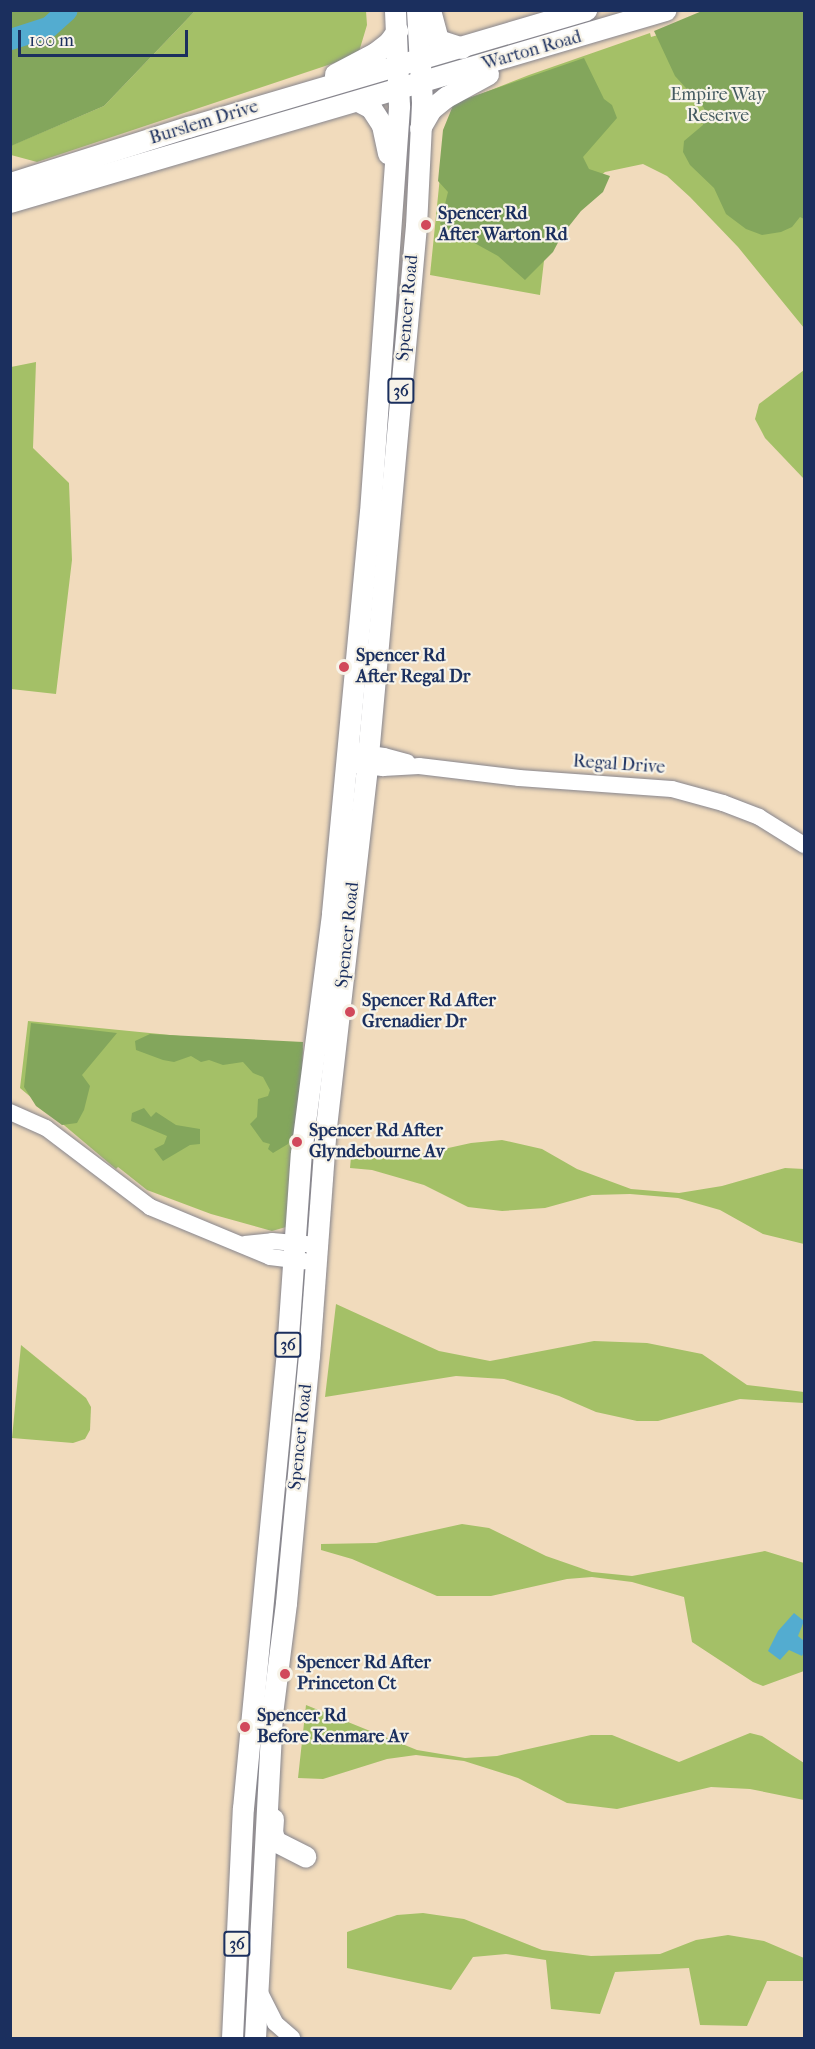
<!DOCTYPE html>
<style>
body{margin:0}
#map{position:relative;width:815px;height:2049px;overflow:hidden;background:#f1dbbc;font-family:"IM FELL French Canon",serif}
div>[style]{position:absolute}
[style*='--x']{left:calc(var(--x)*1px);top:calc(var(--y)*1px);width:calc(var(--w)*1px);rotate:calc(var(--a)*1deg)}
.green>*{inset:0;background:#a4c067}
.forest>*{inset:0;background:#83a65c}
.water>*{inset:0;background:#53acd0}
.river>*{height:21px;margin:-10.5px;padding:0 10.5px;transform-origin:10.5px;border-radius:10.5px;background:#53acd0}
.roads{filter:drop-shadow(0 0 2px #86858d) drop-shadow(0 0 2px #86858d)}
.tertiary>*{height:16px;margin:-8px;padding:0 8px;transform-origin:8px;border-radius:8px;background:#fff}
.primary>*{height:21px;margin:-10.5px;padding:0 10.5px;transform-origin:10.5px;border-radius:10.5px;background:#fff}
.dots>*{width:16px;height:16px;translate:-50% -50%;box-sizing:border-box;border:3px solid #f7f3e8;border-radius:50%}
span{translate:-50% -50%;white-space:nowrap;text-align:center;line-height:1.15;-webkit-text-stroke:4.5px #f7f3e8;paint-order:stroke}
.shield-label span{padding:2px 4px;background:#f7f3e8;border:2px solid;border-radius:4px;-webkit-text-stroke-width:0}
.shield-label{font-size:16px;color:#1b2f5e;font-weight:700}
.street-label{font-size:18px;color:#1b2f5e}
.park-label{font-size:18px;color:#445a61}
.poi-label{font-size:18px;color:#1b2f5e;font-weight:700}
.left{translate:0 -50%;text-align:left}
.frame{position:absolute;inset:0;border:12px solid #1b2f5e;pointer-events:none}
.scale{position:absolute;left:18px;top:30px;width:170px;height:27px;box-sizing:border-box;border:3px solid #1b2f5e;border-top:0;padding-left:8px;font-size:18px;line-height:21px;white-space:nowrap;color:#1b2f5e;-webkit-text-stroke:4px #f7f3e8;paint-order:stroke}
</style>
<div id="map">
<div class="green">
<div style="clip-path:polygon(195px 11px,366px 11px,367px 25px,358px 55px,37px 162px,11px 155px,10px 146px,104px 106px)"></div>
<div style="clip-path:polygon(738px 11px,804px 11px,804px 328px,738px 247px,690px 197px,667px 176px,643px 164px,605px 172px,567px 204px,547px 235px,540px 295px,430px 275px,443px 147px,453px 105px,529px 75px,650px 33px,651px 37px)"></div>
<div style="clip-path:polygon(36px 362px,33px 448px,69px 483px,72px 560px,56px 694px,11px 689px,11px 367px)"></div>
<div style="clip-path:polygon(804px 370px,804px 479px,765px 438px,755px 419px,759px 404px)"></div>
<div style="clip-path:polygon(28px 1021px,303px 1048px,286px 1227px,272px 1231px,211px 1214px,147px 1190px,118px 1167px,116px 1169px,20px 1088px)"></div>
<div style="clip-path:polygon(502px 1140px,542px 1149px,577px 1169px,631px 1189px,679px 1193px,722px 1186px,785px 1168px,804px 1169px,804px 1244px,763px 1234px,720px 1210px,678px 1198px,630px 1194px,592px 1195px,545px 1208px,502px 1211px,468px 1207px,424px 1185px,372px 1170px,350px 1168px,351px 1157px,403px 1158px,471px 1143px)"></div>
<div style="clip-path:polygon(336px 1304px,439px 1351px,490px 1361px,594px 1341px,647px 1343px,702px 1354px,747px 1385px,804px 1392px,804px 1403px,740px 1399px,658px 1421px,637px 1421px,596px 1412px,559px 1396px,504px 1379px,456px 1376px,325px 1397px)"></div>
<div style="clip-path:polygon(21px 1345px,86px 1398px,91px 1407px,90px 1430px,85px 1439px,73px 1443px,12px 1438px)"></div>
<div style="clip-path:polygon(462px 1524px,489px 1528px,546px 1556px,592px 1572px,632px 1576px,765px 1551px,804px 1563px,804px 1671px,763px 1686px,753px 1682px,692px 1642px,684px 1597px,632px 1582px,592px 1577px,567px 1579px,491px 1596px,437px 1596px,352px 1559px,321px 1550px,321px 1544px,376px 1543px)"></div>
<div style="clip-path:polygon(306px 1705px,417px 1750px,465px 1758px,497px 1756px,591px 1735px,612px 1735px,679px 1762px,750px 1733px,762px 1736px,804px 1763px,804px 1800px,750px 1789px,711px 1787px,617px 1809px,567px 1803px,518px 1778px,464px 1761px,416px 1755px,387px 1759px,323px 1779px,298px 1778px)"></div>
<div style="clip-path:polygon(423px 1913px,464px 1919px,542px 1950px,591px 1956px,660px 1954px,696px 1940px,728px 1935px,764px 1941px,804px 1958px,804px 1981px,767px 1981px,747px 2026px,700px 2025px,689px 1968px,615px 1972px,600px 2014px,551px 2009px,546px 1960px,506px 1954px,473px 1957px,451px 1990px,347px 1968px,347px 1932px,397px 1915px)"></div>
</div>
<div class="forest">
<div style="clip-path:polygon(11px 10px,195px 10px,195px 11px,104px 106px,11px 146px)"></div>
<div style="clip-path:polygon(702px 11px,804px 11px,804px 219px,800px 217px,792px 227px,781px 232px,762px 235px,746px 229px,726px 214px,714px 188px,690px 165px,683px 152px,684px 141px,703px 125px,704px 108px,675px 76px,654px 31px)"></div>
<div style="clip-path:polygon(584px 58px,604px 99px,612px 105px,617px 118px,583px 157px,589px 169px,610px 176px,603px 192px,581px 211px,562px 235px,553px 252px,525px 280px,498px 256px,440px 224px,448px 192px,438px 181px,443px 130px,454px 103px)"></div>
<div style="clip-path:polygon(31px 1023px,117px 1033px,82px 1075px,90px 1086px,84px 1110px,77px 1123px,62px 1125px,36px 1106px,24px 1087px)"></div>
<div style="clip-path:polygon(150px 1034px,303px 1042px,301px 1120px,288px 1144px,273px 1153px,268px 1149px,270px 1144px,263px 1142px,250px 1124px,257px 1117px,258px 1099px,268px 1096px,270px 1090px,263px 1077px,253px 1073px,243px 1062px,223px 1065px,209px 1060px,201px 1062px,191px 1056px,174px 1062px,163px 1060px,136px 1050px,135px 1041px)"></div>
<div style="clip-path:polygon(144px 1108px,151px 1117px,156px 1112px,176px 1125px,200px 1129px,200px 1144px,190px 1145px,163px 1161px,154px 1149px,164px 1144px,167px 1136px,131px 1121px,132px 1113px)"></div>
</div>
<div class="water">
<div style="clip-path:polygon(794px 1613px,804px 1621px,798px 1636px,804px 1641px,804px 1652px,802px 1656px,789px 1650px,780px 1660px,768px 1651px,778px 1631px)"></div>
</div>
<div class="river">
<div style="--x:10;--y:39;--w:40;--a:-18"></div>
<div style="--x:48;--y:27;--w:25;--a:-42"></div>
</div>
<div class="roads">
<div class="tertiary">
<div style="--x:356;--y:752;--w:28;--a:8"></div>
<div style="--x:384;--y:756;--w:24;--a:15"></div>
<div style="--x:357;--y:765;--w:26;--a:7"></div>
<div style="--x:383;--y:768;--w:36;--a:-3"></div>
<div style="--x:419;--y:766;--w:101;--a:6.8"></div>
<div style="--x:519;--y:778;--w:153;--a:4.1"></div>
<div style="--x:672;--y:789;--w:53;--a:15.4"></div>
<div style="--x:723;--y:803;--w:39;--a:21"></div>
<div style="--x:759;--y:817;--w:53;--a:31.9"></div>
<div style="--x:10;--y:1112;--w:39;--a:24"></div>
<div style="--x:46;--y:1128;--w:131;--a:37.2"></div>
<div style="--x:150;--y:1207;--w:130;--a:22.6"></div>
<div style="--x:270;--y:1257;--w:35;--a:7"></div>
<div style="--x:245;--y:1244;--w:27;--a:-6"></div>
<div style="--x:272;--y:1241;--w:45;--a:5.1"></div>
<div style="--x:258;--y:1989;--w:38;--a:63"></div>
<div style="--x:275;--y:2023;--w:23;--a:41"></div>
</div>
<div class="primary">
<div style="--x:430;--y:10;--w:31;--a:75"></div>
<div style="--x:438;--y:40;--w:25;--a:18"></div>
<div style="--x:335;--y:74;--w:45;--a:-27.7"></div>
<div style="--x:375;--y:53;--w:18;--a:-38"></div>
<div style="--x:389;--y:42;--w:14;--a:-54"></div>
<div style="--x:358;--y:101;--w:15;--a:28"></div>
<div style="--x:371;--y:108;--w:20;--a:57"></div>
<div style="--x:382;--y:125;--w:29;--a:78"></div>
<div style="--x:420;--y:128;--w:22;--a:-60"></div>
<div style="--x:431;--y:109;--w:19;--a:-39"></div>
<div style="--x:446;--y:97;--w:48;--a:-28.7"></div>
<div style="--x:10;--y:183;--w:187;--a:-17.5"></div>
<div style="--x:188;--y:127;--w:415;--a:-16.4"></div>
<div style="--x:10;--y:202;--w:683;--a:-16.34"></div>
<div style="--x:273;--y:1819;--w:13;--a:94"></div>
<div style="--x:272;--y:1832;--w:9;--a:72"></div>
<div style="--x:275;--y:1841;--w:34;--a:27"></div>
<div style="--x:232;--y:2038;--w:230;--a:-87.3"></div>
<div style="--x:243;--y:1808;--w:459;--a:-84.5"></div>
<div style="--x:287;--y:1351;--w:198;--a:-86"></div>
<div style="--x:301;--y:1153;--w:242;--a:-82.6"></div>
<div style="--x:332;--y:913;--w:403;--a:-84.6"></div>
<div style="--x:370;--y:512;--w:407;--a:-85.9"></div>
<div style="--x:399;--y:106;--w:96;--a:-92.4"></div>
<div style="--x:255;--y:2038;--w:324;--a:-87"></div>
<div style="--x:272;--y:1714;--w:112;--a:-82.8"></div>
<div style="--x:286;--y:1603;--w:248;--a:-84.7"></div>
<div style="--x:309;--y:1356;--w:230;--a:-85.8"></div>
<div style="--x:326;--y:1127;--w:363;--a:-83.5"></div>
<div style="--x:367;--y:766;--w:542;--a:-84.82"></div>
<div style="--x:416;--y:226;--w:124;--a:-87.2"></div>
<div style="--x:422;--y:102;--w:92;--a:-93.1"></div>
</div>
</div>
<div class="dots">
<div style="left:426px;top:225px;background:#d1495b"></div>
<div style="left:344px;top:667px;background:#d1495b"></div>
<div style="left:350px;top:1012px;background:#d1495b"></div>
<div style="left:297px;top:1142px;background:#d1495b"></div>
<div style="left:285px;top:1674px;background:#d1495b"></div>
<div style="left:245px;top:1727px;background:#d1495b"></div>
</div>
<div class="shield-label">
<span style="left:401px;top:391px">36</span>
<span style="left:288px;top:1345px">36</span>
<span style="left:237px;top:1944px">36</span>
</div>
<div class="street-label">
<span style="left:532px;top:51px;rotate:-16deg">Warton Road</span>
<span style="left:204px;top:123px;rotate:-17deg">Burslem Drive</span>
<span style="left:408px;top:308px;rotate:-85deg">Spencer Road</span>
<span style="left:619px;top:765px;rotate:4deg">Regal Drive</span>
<span style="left:348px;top:935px;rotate:-84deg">Spencer Road</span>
<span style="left:301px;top:1437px;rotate:-84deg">Spencer Road</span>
</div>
<div class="park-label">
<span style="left:718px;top:106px">Empire Way<br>Reserve</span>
</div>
<div class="poi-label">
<span class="left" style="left:438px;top:225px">Spencer Rd<br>After Warton Rd</span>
<span class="left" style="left:356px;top:667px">Spencer Rd<br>After Regal Dr</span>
<span class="left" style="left:362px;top:1012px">Spencer Rd After<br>Grenadier Dr</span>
<span class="left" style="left:309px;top:1142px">Spencer Rd After<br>Glyndebourne Av</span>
<span class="left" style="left:297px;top:1674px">Spencer Rd After<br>Princeton Ct</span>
<span class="left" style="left:257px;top:1727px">Spencer Rd<br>Before Kenmare Av</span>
</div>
<div class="frame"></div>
<div class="scale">100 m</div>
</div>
